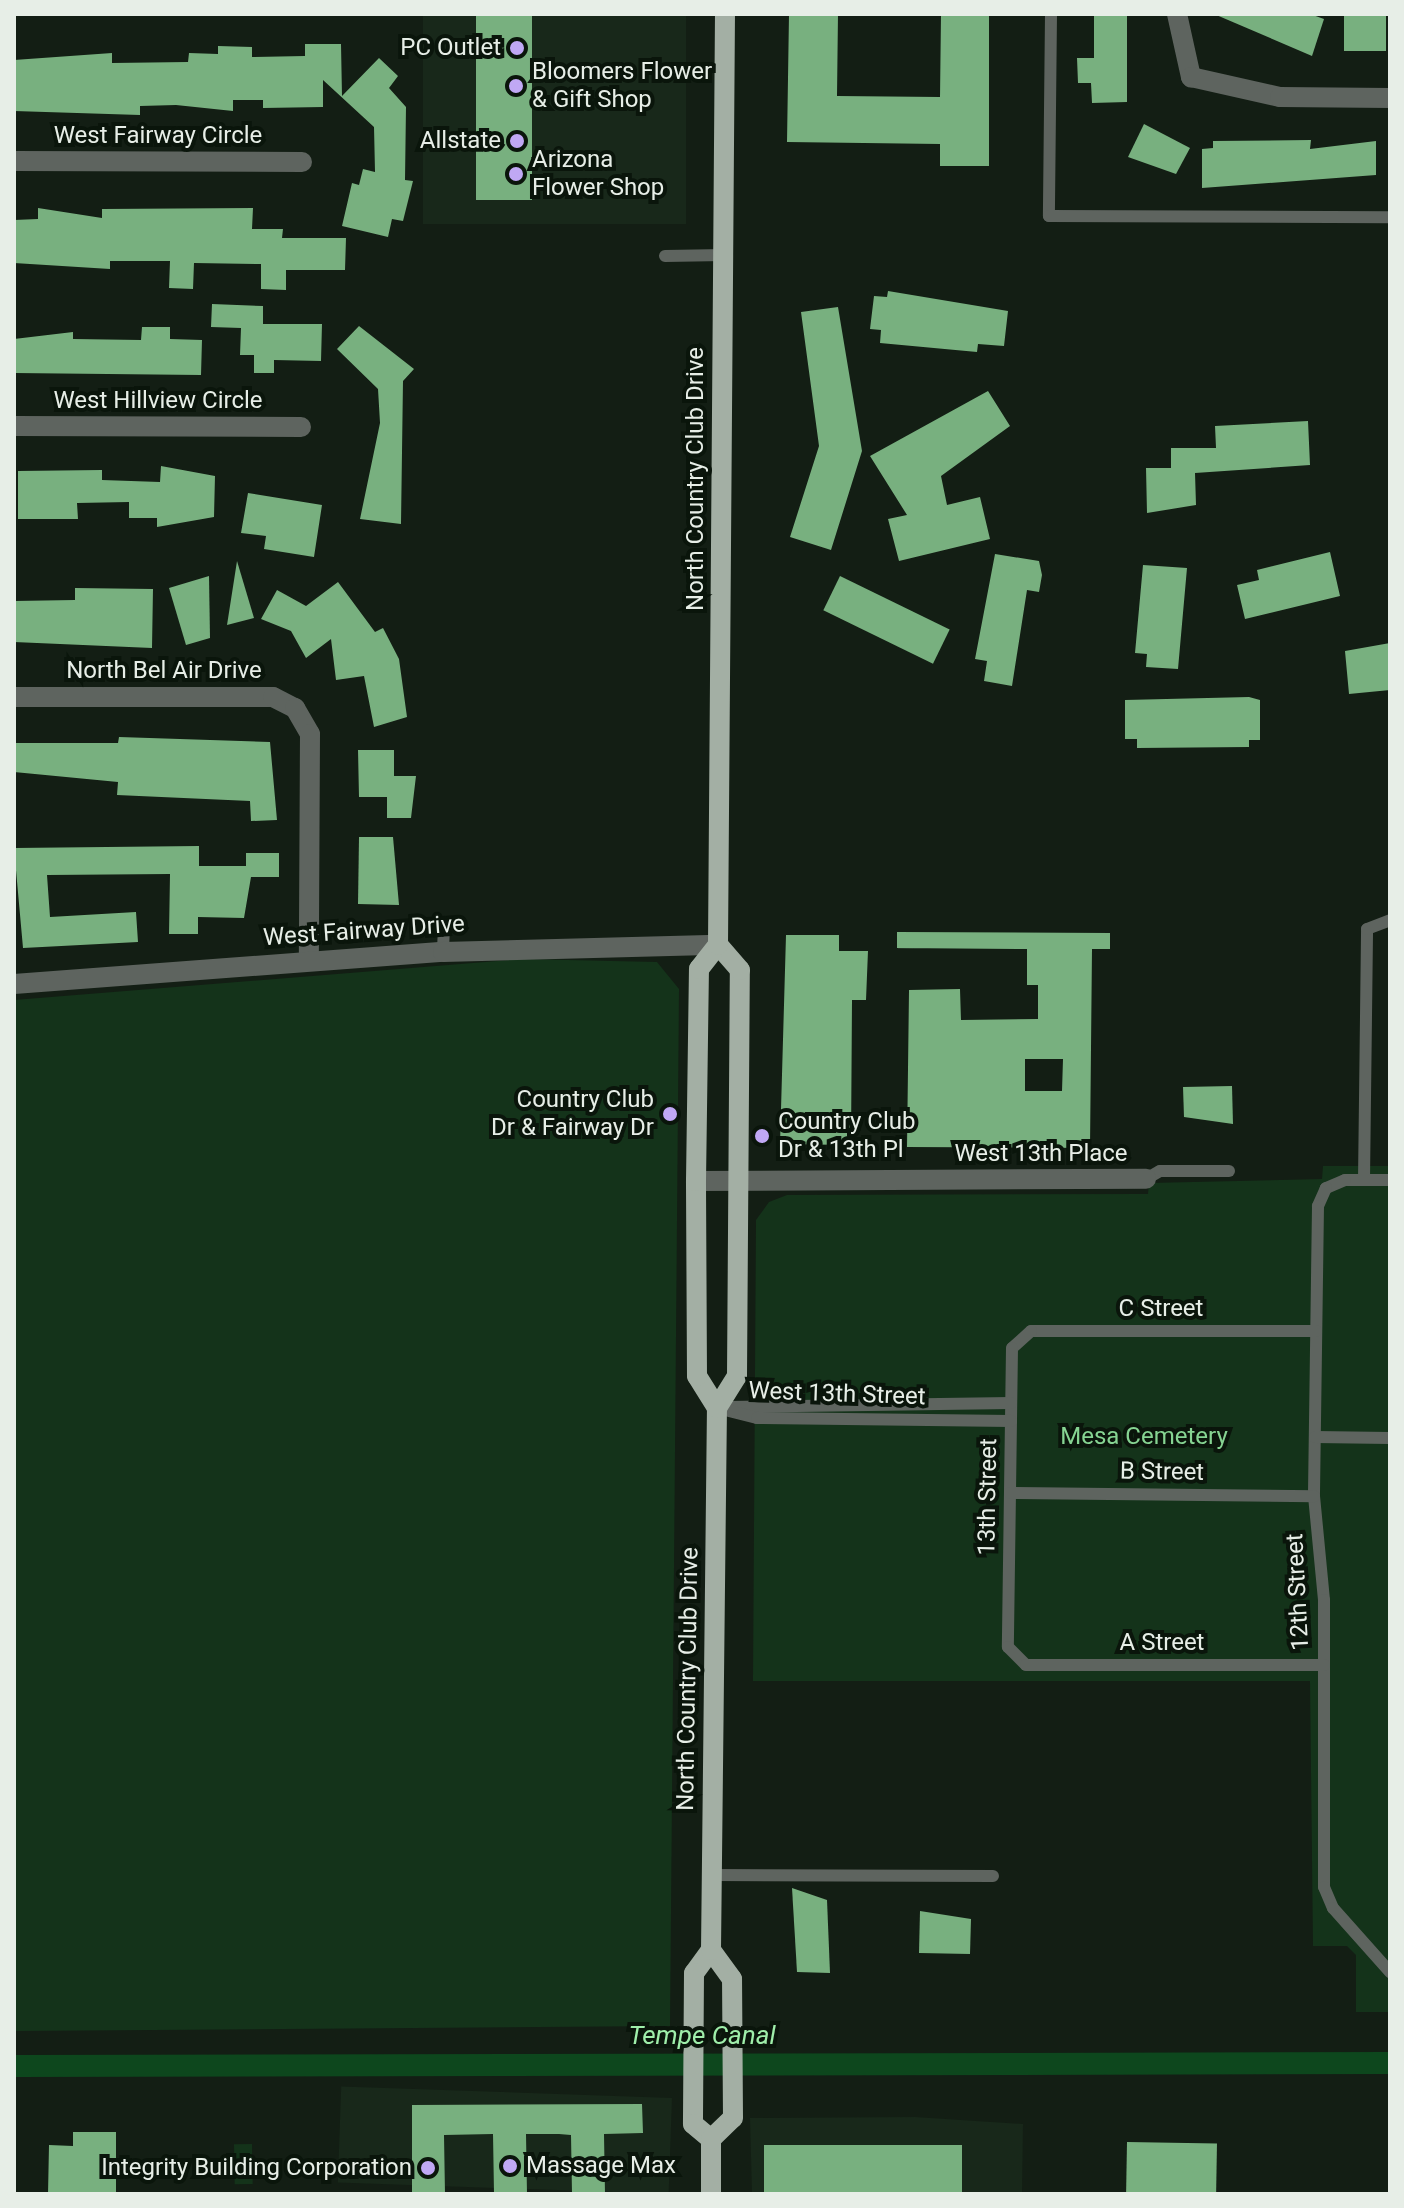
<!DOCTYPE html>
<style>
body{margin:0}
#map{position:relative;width:1404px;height:2208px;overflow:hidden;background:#131e14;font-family:Roboto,sans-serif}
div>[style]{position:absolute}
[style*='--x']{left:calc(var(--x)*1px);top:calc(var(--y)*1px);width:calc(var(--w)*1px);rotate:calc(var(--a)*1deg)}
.built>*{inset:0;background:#18281a;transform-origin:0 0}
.green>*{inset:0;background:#14331a;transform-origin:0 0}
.canal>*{height:22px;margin:-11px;padding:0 11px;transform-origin:11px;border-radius:11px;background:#0d471d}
.building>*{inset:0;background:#78b07f;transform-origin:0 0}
.service>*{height:12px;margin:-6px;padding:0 6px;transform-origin:6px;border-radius:6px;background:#5e645f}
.minor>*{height:20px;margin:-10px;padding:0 10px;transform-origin:10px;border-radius:10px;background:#5e645f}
.primary>*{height:20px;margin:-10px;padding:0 10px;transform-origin:10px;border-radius:10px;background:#a3afa4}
.dots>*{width:22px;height:22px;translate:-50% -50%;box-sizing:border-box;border:4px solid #0a150b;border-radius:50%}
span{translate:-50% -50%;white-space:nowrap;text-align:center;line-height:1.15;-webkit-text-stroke:8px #0a150b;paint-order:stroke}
.poi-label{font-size:24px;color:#e7eee7}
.right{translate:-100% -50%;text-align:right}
.left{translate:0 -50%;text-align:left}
.street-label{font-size:24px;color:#e7eee7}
.park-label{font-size:24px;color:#86d492}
.water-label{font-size:26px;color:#9feeaa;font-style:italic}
.frame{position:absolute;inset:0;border:16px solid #e7eee7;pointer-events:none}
</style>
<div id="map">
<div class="built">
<div style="left:423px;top:14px;width:263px;height:210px"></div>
<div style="left:672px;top:2098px;width:96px;height:331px;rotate:92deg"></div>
<div style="clip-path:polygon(915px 2117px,1023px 2124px,1022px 2194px,752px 2194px,750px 2118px)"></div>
</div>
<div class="green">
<div style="clip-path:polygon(523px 959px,657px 962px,679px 989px,670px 2026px,14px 2031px,14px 1000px)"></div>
<div style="clip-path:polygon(1323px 1166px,1390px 1166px,1390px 2012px,1356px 2012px,1356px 1955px,1347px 1946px,1313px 1946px,1310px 1681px,753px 1681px,756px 1220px,769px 1202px,787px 1195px,1148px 1194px,1149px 1183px,1322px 1179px)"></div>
<div style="left:252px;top:2144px;width:40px;height:18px;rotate:89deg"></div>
</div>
<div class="canal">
<div style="--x:14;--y:2066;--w:1376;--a:-0.12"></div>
</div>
<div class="building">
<div style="left:476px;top:14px;width:56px;height:186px"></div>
<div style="clip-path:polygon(789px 14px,838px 14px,837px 96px,940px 97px,941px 14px,989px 14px,989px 166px,940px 166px,940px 144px,787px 142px)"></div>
<div style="clip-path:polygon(1094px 14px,1127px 14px,1127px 102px,1092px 103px,1091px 83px,1078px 83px,1077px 58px,1094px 58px)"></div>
<div style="clip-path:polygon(1214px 14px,1310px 14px,1324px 19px,1312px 56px)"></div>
<div style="left:1344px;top:14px;width:42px;height:37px"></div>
<div style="clip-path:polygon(305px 44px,341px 44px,342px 96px,379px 58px,398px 76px,389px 88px,406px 107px,405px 180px,413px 181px,403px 221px,392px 219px,388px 237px,342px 226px,352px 183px,359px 185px,363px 169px,375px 172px,374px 127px,323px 80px,323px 107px,263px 108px,263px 100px,233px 100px,233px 111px,176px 105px,140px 106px,140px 115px,14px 111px,14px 60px,112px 53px,112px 63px,188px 62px,189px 53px,218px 54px,218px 46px,252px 47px,252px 57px,305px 56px)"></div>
<div style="clip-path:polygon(1144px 124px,1190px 148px,1176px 174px,1128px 157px)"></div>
<div style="clip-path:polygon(1311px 140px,1310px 149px,1376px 141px,1376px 175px,1202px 188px,1202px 149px,1213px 148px,1213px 141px)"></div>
<div style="clip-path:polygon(38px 208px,102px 218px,102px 209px,253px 208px,252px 229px,283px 229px,282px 238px,346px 238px,345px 270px,286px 270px,286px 290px,261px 289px,261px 264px,194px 263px,193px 289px,169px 288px,170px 261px,110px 261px,110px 269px,14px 263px,14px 220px,38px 219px)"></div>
<div style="clip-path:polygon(888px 291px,1008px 311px,1004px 346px,978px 344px,977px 352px,880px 343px,881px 330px,870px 329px,874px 296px,887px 297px)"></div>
<div style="clip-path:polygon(212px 304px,263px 306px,263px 324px,322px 324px,321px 361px,274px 360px,274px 373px,254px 373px,254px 355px,240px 355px,241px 328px,211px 327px)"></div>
<div style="clip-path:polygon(838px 307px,862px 451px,831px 550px,790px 537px,819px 446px,801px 312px)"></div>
<div style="clip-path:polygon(359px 326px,414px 369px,403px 381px,401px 524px,360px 519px,380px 423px,378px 389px,337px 349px)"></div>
<div style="clip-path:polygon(142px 327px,170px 327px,170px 339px,202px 340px,201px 375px,14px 373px,14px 339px,73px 332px,73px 339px,141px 340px)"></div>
<div style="clip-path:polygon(988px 391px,1010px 426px,941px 476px,947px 505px,980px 497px,990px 539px,899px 561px,888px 519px,907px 515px,870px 456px)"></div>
<div style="clip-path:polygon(1308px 421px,1310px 465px,1195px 473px,1196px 505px,1147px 513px,1146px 468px,1171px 468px,1171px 448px,1216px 448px,1215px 426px)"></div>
<div style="clip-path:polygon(161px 466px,215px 476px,214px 517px,157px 527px,157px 518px,129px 518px,129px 502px,77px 503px,78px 519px,18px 519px,18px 471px,102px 470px,102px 480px,160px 482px)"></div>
<div style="clip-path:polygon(248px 493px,322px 505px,314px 557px,264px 549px,266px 536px,241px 533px)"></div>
<div style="clip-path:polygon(1330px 552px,1340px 596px,1245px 619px,1237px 585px,1259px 580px,1257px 570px)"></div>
<div style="clip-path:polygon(995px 554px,1039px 561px,1042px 575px,1039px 592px,1027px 590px,1012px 686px,984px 681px,987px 661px,975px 659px)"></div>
<div style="clip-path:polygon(237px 561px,254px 618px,227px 625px)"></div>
<div style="clip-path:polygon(1143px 565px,1187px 568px,1178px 669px,1146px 667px,1147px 654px,1135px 653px)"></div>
<div style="clip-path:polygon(209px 576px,210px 638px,186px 645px,169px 588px)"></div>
<div style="left:840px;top:576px;width:122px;height:38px;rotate:26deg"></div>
<div style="clip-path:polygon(338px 582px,375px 632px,383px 628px,399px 659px,407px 717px,374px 727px,364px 676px,336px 680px,331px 639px,306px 658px,291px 631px,261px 619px,277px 590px,306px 606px)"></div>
<div style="clip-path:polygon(75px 588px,153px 589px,152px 648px,14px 642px,14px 601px,75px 600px)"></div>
<div style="clip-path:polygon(1390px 643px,1390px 690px,1349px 694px,1345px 651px)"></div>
<div style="clip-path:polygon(1249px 697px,1260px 700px,1260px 740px,1249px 740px,1249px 747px,1137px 748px,1137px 739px,1125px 739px,1125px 700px)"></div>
<div style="clip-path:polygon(119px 737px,270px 742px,277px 820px,251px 821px,250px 801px,117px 795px,118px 782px,14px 772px,14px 743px,118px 743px)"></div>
<div style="clip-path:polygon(358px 750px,394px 750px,394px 776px,416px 776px,411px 818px,387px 818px,387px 797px,359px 797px)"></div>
<div style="clip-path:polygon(359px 837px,393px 837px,399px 905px,358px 904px)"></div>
<div style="clip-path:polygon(199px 846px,199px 866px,246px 866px,246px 853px,279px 853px,279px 877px,251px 877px,244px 918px,198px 917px,198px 934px,169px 934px,170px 874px,47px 875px,50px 917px,136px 912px,138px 942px,23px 948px,14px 848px)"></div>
<div style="clip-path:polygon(evenodd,897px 932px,1110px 933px,1110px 949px,1092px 949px,1090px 1148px,907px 1147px,909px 990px,960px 989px,961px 1020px,1038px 1019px,1038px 985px,1027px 985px,1027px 949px,897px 948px,897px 932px,1025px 1059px,1063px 1059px,1062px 1091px,1025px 1091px,1025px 1059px)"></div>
<div style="clip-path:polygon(786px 935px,839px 935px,839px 951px,868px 951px,866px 1000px,852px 1000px,851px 1145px,780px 1144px)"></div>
<div style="clip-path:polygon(1232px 1086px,1233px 1124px,1184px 1117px,1183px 1087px)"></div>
<div style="clip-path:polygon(792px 1888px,827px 1900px,830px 1973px,797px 1972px)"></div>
<div style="clip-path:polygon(920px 1911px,971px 1919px,970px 1954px,919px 1953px)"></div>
<div style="clip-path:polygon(642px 2104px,643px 2133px,604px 2134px,605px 2194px,572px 2194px,571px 2135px,559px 2134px,526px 2134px,527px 2194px,494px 2194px,493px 2134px,444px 2135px,445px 2194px,412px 2194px,412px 2105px)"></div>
<div style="clip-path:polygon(73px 2132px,116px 2132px,116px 2194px,48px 2194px,49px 2145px,73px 2146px)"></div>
<div style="left:1127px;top:2142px;width:90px;height:52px;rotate:1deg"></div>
<div style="left:764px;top:2145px;width:198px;height:49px"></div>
</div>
<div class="service">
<div style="--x:1051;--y:14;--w:202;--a:90.6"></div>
<div style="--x:1049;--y:216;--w:341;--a:0.2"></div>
<div style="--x:665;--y:256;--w:59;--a:-1"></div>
<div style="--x:443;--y:952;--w:26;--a:-88"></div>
<div style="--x:1146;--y:1179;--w:16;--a:-30"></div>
<div style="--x:1160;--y:1171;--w:69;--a:0"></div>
<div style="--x:1364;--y:1180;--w:251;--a:-89.3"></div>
<div style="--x:1367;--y:929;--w:25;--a:-21"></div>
<div style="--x:1390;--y:1180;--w:45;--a:180"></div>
<div style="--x:1345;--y:1180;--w:21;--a:157"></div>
<div style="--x:1326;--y:1188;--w:20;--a:114"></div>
<div style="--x:1318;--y:1206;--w:290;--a:90.8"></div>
<div style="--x:1314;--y:1496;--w:104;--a:84.5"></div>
<div style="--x:1324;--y:1600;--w:287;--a:90"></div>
<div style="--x:1324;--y:1887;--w:23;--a:67"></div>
<div style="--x:1333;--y:1908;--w:86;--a:48.3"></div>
<div style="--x:1316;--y:1331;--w:285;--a:180"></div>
<div style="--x:1031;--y:1331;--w:25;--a:138"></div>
<div style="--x:1012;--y:1348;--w:299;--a:90.8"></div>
<div style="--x:1008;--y:1647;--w:25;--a:45"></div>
<div style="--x:1026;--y:1665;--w:298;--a:0"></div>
<div style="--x:728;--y:1407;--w:283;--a:-0.8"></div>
<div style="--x:717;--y:1408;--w:41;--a:14"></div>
<div style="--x:757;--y:1418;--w:254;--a:0.7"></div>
<div style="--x:1315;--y:1437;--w:75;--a:0.8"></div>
<div style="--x:1010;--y:1493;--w:304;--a:0.6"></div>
<div style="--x:712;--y:1875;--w:281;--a:0.2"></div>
</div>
<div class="minor">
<div style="--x:1177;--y:14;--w:65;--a:77.5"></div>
<div style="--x:1191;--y:77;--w:91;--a:12.7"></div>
<div style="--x:1280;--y:97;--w:110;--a:0.5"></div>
<div style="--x:14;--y:161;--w:288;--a:0.2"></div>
<div style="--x:14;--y:426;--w:287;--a:0.2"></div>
<div style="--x:14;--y:697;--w:259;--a:0"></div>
<div style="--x:273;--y:697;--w:25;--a:27"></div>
<div style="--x:295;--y:708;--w:30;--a:60"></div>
<div style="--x:310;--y:734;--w:227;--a:90.3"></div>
<div style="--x:14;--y:984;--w:430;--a:-4.3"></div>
<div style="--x:443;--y:952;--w:275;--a:-1.5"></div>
<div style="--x:696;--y:1181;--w:450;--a:-0.3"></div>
</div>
<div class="primary">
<div style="--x:717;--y:1408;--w:38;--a:-58"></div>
<div style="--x:737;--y:1376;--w:406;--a:-89.6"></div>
<div style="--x:740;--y:970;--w:33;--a:-131"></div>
<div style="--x:711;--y:1950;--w:29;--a:126"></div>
<div style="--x:694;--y:1973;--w:151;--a:90.4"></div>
<div style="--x:693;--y:2124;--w:23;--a:40"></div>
<div style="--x:711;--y:2194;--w:55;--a:-90"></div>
<div style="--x:711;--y:2139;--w:30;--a:-44"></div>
<div style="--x:733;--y:2118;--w:139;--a:-90.4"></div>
<div style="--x:732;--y:1979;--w:36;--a:-126"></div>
<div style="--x:711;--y:1950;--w:542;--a:-89.37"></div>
<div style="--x:717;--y:1408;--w:38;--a:-122"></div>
<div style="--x:697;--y:1376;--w:195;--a:-90.3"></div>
<div style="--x:696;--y:1181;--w:212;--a:-89.2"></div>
<div style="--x:699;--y:969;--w:31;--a:-52"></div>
<div style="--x:718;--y:945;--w:931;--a:-89.57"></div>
</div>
<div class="dots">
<div style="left:517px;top:48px;background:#c0a8f4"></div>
<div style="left:516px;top:86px;background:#c0a8f4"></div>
<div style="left:517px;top:141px;background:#c0a8f4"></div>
<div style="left:516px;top:174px;background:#c0a8f4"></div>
<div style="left:670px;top:1114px;background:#c0a8f4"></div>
<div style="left:762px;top:1136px;background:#c0a8f4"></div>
<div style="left:510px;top:2166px;background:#c0a8f4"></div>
<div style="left:428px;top:2168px;background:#c0a8f4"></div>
</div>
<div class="poi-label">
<span class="right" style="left:501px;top:48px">PC Outlet</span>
<span class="left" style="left:532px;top:86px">Bloomers Flower<br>&amp; Gift Shop</span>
<span class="right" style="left:501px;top:141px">Allstate</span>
<span class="left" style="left:532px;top:174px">Arizona<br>Flower Shop</span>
<span class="right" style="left:654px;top:1114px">Country Club<br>Dr &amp; Fairway Dr</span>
<span class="left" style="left:778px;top:1136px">Country Club<br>Dr &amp; 13th Pl</span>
<span class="left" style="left:526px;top:2166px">Massage Max</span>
<span class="right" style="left:412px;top:2168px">Integrity Building Corporation</span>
</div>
<div class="street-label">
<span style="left:158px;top:136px">West Fairway Circle</span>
<span style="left:158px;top:401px">West Hillview Circle</span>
<span style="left:696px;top:479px;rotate:-90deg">North Country Club Drive</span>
<span style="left:164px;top:671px">North Bel Air Drive</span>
<span style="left:364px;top:931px;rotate:-4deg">West Fairway Drive</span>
<span style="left:1041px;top:1154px">West 13th Place</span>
<span style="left:1161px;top:1309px">C Street</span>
<span style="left:837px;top:1394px;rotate:2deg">West 13th Street</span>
<span style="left:1162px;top:1472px;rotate:1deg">B Street</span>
<span style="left:988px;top:1497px;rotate:-89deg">13th Street</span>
<span style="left:1298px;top:1592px;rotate:-93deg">12th Street</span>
<span style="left:1162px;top:1643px">A Street</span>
<span style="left:688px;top:1679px;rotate:-89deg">North Country Club Drive</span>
</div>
<div class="park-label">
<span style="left:1144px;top:1437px">Mesa Cemetery</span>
</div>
<div class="water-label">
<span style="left:702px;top:2036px">Tempe Canal</span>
</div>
<div class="frame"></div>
</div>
